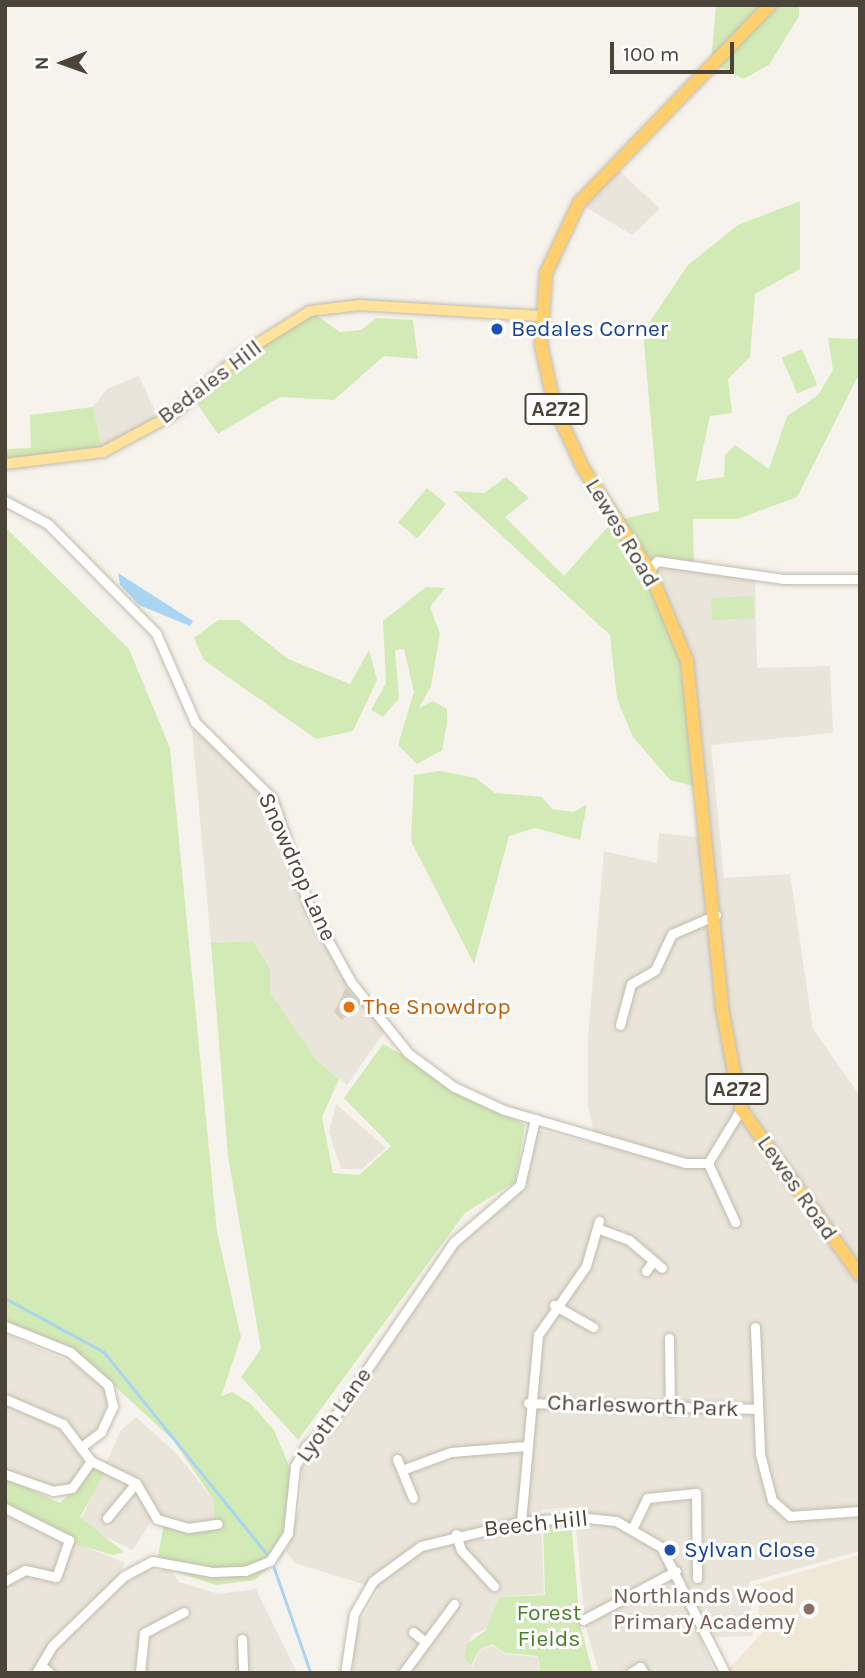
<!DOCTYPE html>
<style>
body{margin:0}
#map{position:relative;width:865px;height:1678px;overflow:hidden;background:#f6f3ec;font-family:Karla,sans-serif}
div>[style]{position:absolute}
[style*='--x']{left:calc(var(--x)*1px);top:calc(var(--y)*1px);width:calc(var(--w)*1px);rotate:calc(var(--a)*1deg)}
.residential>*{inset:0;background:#eae5da}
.education>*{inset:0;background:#efe8d6}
.green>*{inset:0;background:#d2eab5;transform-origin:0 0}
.water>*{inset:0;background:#a9d4f2}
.stream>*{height:2.5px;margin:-1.25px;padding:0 1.25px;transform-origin:1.25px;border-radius:1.25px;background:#a9d4f2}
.building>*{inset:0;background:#d8cfc1}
.roads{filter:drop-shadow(0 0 2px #c2bbae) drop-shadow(0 0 2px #c2bbae)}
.minor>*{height:9px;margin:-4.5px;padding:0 4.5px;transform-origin:4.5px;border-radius:4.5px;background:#fff}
.major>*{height:10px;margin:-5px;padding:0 5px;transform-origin:5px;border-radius:5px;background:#ffe39c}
.highway>*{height:12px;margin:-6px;padding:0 6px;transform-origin:6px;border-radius:6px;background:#ffcf6e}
.dots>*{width:19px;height:19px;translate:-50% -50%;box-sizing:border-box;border:4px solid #fff;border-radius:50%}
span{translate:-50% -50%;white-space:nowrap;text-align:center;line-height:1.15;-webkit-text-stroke:6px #fff;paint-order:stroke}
.shield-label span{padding:2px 5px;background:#fff;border:2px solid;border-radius:5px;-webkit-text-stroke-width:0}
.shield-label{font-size:21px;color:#4b4439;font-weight:700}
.transit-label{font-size:23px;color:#164399}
.left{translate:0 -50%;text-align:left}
.street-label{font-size:23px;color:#4b4439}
.food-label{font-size:23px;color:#c56008}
.education-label{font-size:23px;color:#785e54}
.right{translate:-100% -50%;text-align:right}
.park-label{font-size:23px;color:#4a7f2a}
.frame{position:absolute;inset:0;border:7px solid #4b4439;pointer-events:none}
.north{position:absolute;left:28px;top:28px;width:70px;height:70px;-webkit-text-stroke:5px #fff;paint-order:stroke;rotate:269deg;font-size:19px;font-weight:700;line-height:28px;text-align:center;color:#4b4439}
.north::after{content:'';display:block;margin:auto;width:24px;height:32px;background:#4b4439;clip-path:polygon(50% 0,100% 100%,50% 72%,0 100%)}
.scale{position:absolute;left:610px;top:42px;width:124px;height:32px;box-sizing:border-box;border:4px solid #4b4439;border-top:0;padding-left:9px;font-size:21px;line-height:24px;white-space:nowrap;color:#4b4439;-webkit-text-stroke:5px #fff;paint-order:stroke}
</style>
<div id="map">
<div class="residential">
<div style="clip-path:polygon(613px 165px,660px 209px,632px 235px,579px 203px)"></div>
<div style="clip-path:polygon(139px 376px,160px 422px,103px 452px,93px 407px,107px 389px)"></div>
<div style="clip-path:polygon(613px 521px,672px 563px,755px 575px,757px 668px,830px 666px,833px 733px,711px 745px,724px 878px,790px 874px,813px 1029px,860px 1096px,860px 1551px,749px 1582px,753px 1636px,700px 1638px,715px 1673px,599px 1673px,585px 1624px,574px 1507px,541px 1510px,544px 1594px,498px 1597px,496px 1612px,484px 1630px,473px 1634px,464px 1657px,472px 1667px,479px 1651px,492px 1645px,505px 1654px,538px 1657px,539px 1673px,353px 1673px,356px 1630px,379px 1589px,295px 1563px,286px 1552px,301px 1502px,303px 1456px,335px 1428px,456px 1248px,479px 1220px,524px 1186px,538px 1130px,597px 1144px,588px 1107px,588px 1037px,604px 851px,657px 863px,659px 833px,705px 838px,687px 661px)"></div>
<div style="clip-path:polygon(199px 727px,272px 798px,309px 906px,385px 1031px,347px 1085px,317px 1061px,270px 992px,270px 969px,253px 941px,211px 943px,192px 730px)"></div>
<div style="clip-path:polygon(336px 1104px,386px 1148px,362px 1169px,342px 1169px,337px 1158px,329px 1132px)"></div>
<div style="clip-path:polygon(5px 1333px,88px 1370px,111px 1393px,97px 1433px,78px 1449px,85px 1463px,68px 1486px,57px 1488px,5px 1470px)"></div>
<div style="clip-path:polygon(136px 1417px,176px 1453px,213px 1499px,215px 1526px,190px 1533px,152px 1520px,133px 1550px,79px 1524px,121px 1430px)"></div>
<div style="clip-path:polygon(5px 1514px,125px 1563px,118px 1575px,128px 1582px,144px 1571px,171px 1570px,179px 1582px,219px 1594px,256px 1589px,297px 1673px,5px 1673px)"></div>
</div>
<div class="education">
<div style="clip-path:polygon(860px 1555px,860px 1670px,725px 1673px,762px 1633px,755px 1585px)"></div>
</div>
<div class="green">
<div style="clip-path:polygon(716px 5px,799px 5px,799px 16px,769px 65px,743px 79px,711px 62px)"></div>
<div style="clip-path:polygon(800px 201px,800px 269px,755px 294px,750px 357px,728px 379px,732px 413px,710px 416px,696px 481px,724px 477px,725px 455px,735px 445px,769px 469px,787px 416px,818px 395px,833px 370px,828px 338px,860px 339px,860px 372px,797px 497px,738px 519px,693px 519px,694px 566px,658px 561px,649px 570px,687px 661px,704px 789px,670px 780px,633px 737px,617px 699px,610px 635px,453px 491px,484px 493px,506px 477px,529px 498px,505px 517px,564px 576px,613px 521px,659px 511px,643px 332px,688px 265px,738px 225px)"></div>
<div style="clip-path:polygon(310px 311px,340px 332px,361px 330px,376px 318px,413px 320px,418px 359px,384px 356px,334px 400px,280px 397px,218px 434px,193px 398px,243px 353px)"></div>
<div style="left:802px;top:349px;width:39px;height:22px;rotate:67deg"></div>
<div style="clip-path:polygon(93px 407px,103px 452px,5px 464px,5px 449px,31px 448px,30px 415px)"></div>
<div style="left:427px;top:488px;width:25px;height:45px;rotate:40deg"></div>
<div style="clip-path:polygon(5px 527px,129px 649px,170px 748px,217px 1232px,241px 1337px,221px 1396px,232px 1392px,250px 1403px,274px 1430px,294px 1478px,284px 1554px,255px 1580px,216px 1585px,180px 1573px,158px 1556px,164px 1524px,190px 1533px,215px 1526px,213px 1499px,173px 1440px,94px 1367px,5px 1326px)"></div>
<div style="clip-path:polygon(426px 587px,445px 588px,430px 607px,440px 634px,431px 686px,419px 708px,433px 701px,447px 709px,447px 724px,442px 750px,417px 764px,398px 745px,414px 692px,404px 649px,395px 650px,399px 698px,383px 717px,371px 710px,386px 683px,383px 621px)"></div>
<div style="left:753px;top:596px;width:22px;height:42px;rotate:87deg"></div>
<div style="clip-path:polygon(218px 620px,239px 620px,288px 659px,350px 684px,369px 650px,377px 680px,353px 731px,316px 739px,204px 660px,194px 638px)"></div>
<div style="clip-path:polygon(440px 771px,476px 778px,495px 793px,542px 797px,552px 809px,574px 812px,587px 804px,580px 840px,535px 828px,509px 836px,474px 964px,411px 841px,414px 775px)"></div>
<div style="clip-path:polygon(253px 941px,270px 969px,270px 992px,317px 1061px,339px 1079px,322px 1117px,333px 1173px,359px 1175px,391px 1146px,344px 1098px,383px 1044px,525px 1125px,515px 1182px,465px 1213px,298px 1440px,241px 1377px,261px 1349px,228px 1156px,211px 943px)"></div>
<div style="clip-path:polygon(95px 1467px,105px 1472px,80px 1517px,124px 1552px,113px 1555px,75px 1544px,5px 1504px,5px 1478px,60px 1503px)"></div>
<div style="clip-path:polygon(571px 1519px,580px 1624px,593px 1673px,540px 1673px,538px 1656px,505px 1653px,492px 1644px,479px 1650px,471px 1666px,464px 1657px,467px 1644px,485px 1631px,499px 1597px,545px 1595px,543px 1523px)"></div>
</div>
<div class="water">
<div style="clip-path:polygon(118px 573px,193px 621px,190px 626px,139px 605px,120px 585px)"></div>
</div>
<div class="stream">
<div style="--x:5;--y:1298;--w:113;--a:28.6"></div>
<div style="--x:104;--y:1352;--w:258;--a:51.1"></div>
<div style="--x:274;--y:1567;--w:112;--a:70.8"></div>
</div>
<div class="building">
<div style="clip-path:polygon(346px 988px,360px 1004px,342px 1020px,334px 1012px)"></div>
</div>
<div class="roads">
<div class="minor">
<div style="--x:5;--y:501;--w:49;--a:28.1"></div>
<div style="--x:48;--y:524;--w:153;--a:45.3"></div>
<div style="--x:156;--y:633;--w:97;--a:66.3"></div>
<div style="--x:195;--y:722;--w:108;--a:44.6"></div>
<div style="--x:272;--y:798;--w:114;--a:71.1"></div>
<div style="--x:309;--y:906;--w:87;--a:61.1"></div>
<div style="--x:351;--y:982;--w:91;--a:51.2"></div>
<div style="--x:408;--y:1053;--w:57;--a:36.5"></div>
<div style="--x:454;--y:1087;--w:55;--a:24.7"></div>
<div style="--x:504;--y:1110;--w:189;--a:16.3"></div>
<div style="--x:685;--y:1163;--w:23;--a:0"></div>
<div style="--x:708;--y:1163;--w:63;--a:-58.6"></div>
<div style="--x:649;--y:570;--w:12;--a:-48"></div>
<div style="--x:657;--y:561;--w:127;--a:8.1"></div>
<div style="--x:783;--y:579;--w:77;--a:0"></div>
<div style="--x:620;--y:1025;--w:42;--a:-75"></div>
<div style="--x:631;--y:984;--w:28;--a:-30"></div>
<div style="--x:655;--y:970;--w:40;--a:-65"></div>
<div style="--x:672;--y:934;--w:48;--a:-23.4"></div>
<div style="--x:708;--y:1163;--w:65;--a:65.4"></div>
<div style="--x:602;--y:1230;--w:29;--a:20"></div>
<div style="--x:629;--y:1240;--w:43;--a:40.3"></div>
<div style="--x:646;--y:1271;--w:12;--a:-55"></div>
<div style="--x:554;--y:1305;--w:45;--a:29.4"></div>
<div style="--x:5;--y:1326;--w:70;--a:21.8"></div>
<div style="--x:70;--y:1352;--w:50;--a:41"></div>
<div style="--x:108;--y:1385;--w:22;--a:77"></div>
<div style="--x:113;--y:1406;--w:29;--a:115"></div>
<div style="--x:101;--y:1432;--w:25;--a:143"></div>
<div style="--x:755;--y:1327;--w:127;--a:87.7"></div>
<div style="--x:760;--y:1454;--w:48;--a:75.4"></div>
<div style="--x:772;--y:1500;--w:24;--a:42"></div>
<div style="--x:790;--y:1516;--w:70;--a:-4.1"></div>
<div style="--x:669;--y:1338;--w:73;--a:89.2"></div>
<div style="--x:5;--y:1399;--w:63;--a:23.3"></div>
<div style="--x:63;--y:1424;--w:46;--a:52.9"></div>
<div style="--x:528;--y:1403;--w:229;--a:1.5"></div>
<div style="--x:397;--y:1459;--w:42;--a:67.7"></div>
<div style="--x:91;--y:1461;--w:50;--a:26.1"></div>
<div style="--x:136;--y:1483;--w:42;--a:59.7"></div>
<div style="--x:157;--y:1519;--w:32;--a:16"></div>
<div style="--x:188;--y:1528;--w:30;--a:-8"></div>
<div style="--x:402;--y:1470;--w:52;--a:-20.2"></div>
<div style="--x:451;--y:1452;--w:75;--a:-4.6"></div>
<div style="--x:5;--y:1474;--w:51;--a:19.5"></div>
<div style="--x:53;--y:1491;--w:19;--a:-9"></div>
<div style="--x:72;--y:1488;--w:33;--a:-55"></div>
<div style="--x:5;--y:1508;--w:72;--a:26.6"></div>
<div style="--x:69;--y:1540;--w:39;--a:109"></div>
<div style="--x:56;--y:1577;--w:32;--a:-167"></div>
<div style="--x:25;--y:1570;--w:23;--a:151"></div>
<div style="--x:107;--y:1518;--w:45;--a:-50.4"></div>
<div style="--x:521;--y:1522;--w:188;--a:-84.8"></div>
<div style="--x:538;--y:1335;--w:84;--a:-55.2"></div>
<div style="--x:586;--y:1266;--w:47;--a:-73.9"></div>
<div style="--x:633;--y:1527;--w:32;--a:-64"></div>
<div style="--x:647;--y:1498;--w:49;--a:-5.8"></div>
<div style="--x:696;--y:1493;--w:85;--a:89.3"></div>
<div style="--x:456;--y:1534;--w:17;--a:73"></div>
<div style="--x:461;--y:1550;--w:49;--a:47.5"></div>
<div style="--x:583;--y:1620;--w:105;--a:-27.8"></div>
<div style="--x:413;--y:1632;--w:14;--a:39"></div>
<div style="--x:242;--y:1639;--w:34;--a:88"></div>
<div style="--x:41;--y:1665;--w:12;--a:42"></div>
<div style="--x:36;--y:1673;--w:31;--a:-59"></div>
<div style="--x:52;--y:1646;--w:100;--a:-44.2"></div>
<div style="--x:124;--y:1576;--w:32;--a:-28"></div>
<div style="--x:152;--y:1561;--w:61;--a:10.4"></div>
<div style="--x:212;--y:1572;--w:33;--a:-2"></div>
<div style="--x:245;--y:1571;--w:27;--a:-22"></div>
<div style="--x:270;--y:1561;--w:33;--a:-57"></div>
<div style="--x:288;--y:1533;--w:67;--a:-84"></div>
<div style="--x:295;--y:1466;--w:23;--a:-61"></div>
<div style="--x:306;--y:1446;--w:31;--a:-42"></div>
<div style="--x:329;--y:1425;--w:222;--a:-55.7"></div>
<div style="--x:454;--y:1242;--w:87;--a:-40.8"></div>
<div style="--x:520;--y:1185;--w:68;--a:-77.2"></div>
<div style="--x:140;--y:1673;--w:40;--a:-84.3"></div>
<div style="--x:144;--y:1633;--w:45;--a:-27.7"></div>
<div style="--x:345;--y:1673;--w:60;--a:-81.3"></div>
<div style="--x:354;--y:1614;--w:38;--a:-60"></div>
<div style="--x:373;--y:1581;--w:59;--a:-36.1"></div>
<div style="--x:421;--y:1546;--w:103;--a:-13.5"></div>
<div style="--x:521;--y:1522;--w:56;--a:-5.1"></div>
<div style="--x:577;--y:1517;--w:39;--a:6"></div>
<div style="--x:616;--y:1521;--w:52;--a:30"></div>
<div style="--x:661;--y:1547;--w:141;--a:63.1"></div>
<div style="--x:403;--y:1673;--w:86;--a:-53.5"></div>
<div style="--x:630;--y:1673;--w:12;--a:-31"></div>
<div style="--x:640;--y:1667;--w:7;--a:56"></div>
</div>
<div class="major">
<div style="--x:5;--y:464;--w:99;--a:-7"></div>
<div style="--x:103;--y:452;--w:78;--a:-28.2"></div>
<div style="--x:172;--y:415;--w:94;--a:-41.1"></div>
<div style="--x:243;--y:353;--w:79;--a:-32.1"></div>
<div style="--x:310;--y:311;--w:50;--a:-6.8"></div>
<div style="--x:360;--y:305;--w:179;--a:3.5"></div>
</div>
<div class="highway">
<div style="--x:770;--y:5;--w:275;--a:134"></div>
<div style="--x:579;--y:203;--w:77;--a:115.2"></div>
<div style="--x:546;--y:273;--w:72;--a:94"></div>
<div style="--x:541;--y:345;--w:65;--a:77.5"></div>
<div style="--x:555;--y:408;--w:66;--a:65"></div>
<div style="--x:583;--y:468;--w:121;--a:57.1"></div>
<div style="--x:649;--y:570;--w:99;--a:67.3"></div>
<div style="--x:687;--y:661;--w:349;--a:84.2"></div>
<div style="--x:722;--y:1008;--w:103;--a:79.3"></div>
<div style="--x:741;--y:1109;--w:204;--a:54.4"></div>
</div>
</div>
<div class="dots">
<div style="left:497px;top:329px;background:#1a4fb4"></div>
<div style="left:349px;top:1007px;background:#e8710a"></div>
<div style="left:670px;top:1550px;background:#1a4fb4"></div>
<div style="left:809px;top:1609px;background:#8d6e63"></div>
</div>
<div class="shield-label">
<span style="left:556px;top:409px">A272</span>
<span style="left:737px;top:1089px">A272</span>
</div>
<div class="transit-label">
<span class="left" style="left:511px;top:329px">Bedales Corner</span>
<span class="left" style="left:684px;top:1550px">Sylvan Close</span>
</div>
<div class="street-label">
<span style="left:210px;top:382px;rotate:-37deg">Bedales Hill</span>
<span style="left:622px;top:533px;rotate:59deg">Lewes Road</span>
<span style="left:297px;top:867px;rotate:66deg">Snowdrop Lane</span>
<span style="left:797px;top:1188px;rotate:55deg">Lewes Road</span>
<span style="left:643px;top:1406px;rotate:2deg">Charlesworth Park</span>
<span style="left:334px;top:1415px;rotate:-54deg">Lyoth Lane</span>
<span style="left:536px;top:1524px;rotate:-6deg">Beech Hill</span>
</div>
<div class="food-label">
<span class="left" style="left:363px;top:1007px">The Snowdrop</span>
</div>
<div class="education-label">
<span class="right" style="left:795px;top:1609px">Northlands Wood<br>Primary Academy</span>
</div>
<div class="park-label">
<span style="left:549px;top:1626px">Forest<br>Fields</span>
</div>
<div class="frame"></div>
<div class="north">N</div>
<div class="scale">100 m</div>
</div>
